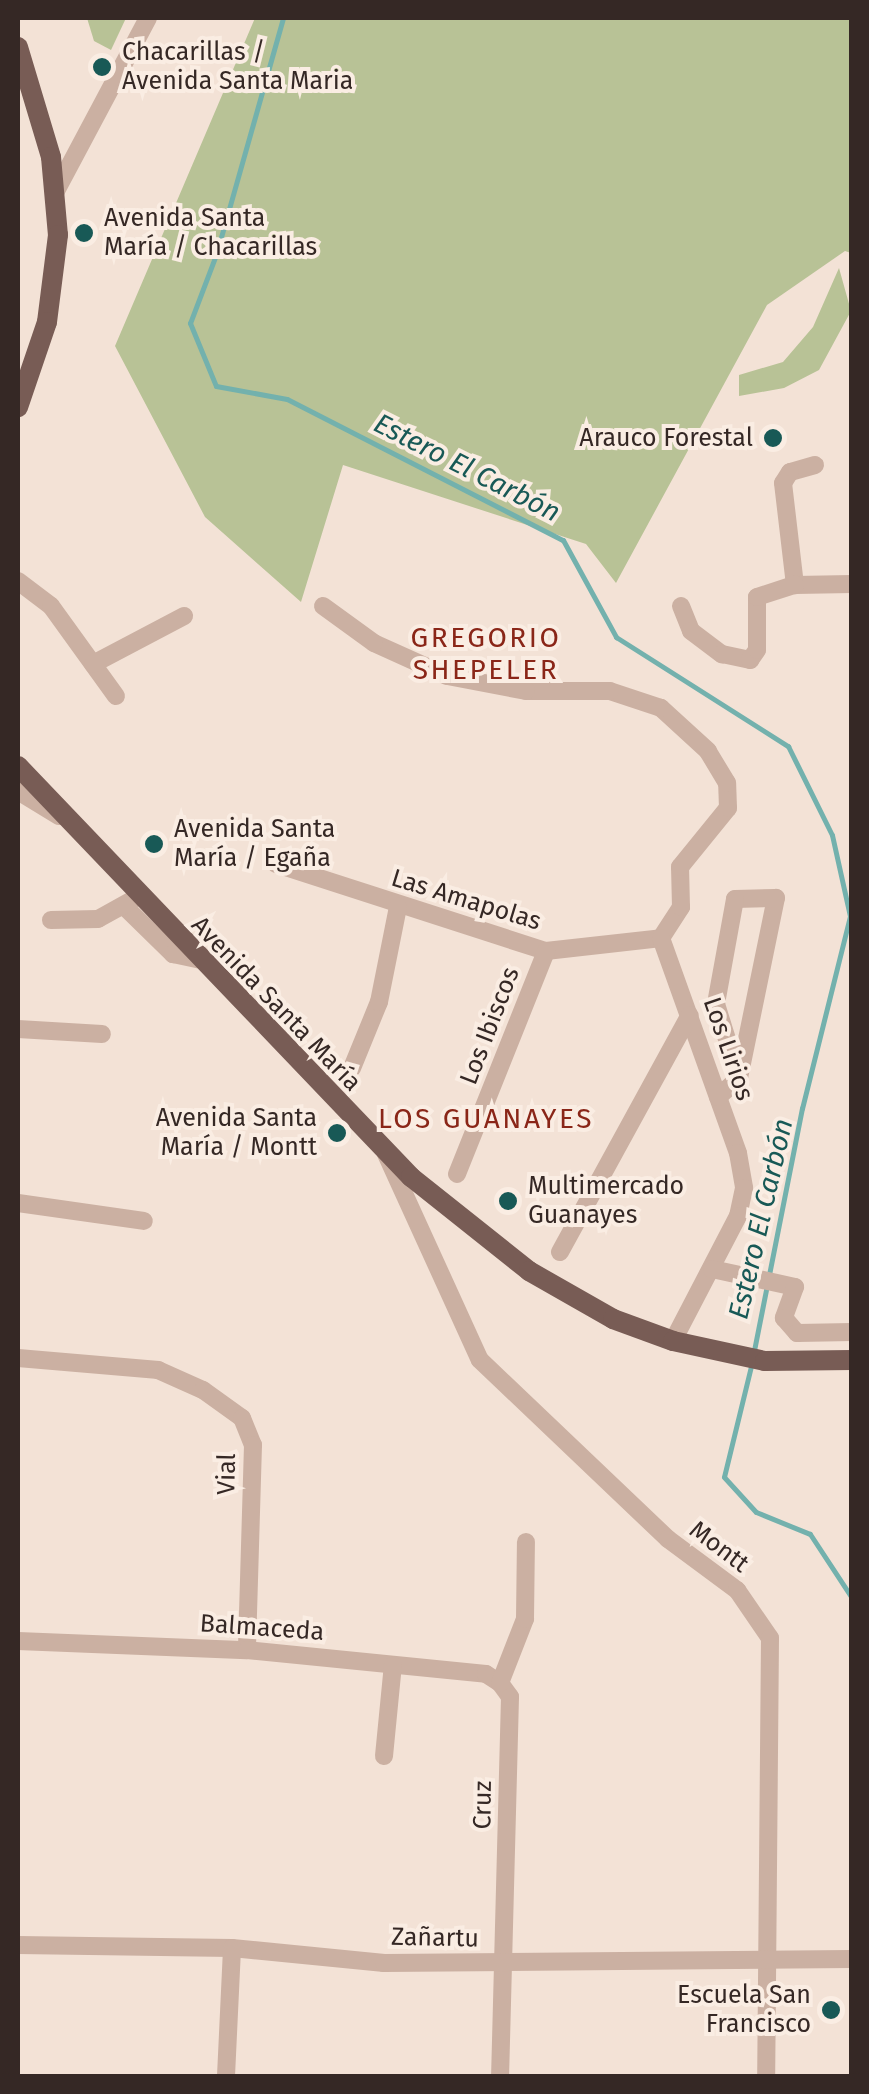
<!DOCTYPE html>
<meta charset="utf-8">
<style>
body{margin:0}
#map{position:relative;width:869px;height:2094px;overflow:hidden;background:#f3e2d6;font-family:"Fira Sans",sans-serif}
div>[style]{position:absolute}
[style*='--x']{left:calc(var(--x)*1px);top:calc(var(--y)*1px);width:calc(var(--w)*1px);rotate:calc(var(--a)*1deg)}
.green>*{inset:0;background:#b8c296}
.stream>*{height:5px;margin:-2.5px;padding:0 2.5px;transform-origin:2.5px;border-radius:2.5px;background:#73b1ad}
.minor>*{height:18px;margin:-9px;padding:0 9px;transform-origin:9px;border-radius:9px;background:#cbb0a2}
.major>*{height:20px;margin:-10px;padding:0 10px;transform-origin:10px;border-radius:10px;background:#785c55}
.dots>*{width:28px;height:28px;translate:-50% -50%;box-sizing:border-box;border:5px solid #faede3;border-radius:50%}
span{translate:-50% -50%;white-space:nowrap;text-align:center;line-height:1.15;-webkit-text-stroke:8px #faede3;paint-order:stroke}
.poi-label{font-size:25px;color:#352825}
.left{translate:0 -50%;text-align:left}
.right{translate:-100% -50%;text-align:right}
.street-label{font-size:25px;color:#352825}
.water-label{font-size:28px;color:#185956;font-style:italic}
.neighbourhood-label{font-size:28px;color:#8a2618;letter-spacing:2.5px}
.frame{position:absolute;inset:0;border:20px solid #352825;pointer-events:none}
</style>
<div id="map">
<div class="green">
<div style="clip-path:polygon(87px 18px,126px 18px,111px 50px,94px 41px)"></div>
<div style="clip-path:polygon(255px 18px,851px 18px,851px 253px,845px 251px,767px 305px,616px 583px,586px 544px,343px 465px,301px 602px,205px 517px,115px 346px)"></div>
<div style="clip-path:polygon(839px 268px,851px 311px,819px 370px,784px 388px,739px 396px,739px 375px,783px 362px,813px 327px)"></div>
</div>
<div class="stream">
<div style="--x:283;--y:18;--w:243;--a:105.8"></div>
<div style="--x:217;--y:252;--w:76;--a:110.8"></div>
<div style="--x:190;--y:323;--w:68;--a:67.6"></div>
<div style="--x:216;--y:386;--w:72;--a:10.4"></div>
<div style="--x:287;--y:399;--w:310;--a:27.1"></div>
<div style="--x:563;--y:540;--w:111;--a:61.3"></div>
<div style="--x:616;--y:637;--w:204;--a:32.4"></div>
<div style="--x:788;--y:746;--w:99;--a:63.7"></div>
<div style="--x:832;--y:835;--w:83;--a:77.5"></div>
<div style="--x:850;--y:916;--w:198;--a:104"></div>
<div style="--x:802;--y:1108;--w:248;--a:101.2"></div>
<div style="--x:752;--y:1362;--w:118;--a:103.7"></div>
<div style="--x:724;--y:1477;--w:47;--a:47.6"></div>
<div style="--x:756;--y:1512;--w:58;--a:22.2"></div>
<div style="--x:810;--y:1534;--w:77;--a:56.7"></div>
</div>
<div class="minor">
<div style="--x:56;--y:191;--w:196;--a:-62"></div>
<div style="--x:815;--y:465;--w:26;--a:164"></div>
<div style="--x:790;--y:472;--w:13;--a:122"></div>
<div style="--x:783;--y:483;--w:103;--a:83.3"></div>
<div style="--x:795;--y:585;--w:57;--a:-1"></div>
<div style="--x:18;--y:581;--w:41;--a:37.1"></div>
<div style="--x:51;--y:606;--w:111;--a:54.2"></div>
<div style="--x:681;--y:606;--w:27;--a:68"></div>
<div style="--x:691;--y:631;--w:39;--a:37"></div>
<div style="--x:722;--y:654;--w:29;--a:12"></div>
<div style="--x:750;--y:660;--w:12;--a:-55"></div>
<div style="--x:757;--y:650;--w:53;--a:-90"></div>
<div style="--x:757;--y:597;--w:40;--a:-18"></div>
<div style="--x:93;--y:664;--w:103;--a:-27.8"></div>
<div style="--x:18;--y:791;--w:48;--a:31.4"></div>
<div style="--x:276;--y:864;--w:284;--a:17.9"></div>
<div style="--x:546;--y:951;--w:116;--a:-6.4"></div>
<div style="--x:661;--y:938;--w:37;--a:-57"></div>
<div style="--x:681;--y:907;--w:40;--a:-91.4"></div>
<div style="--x:680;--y:867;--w:76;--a:-50.9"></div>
<div style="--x:728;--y:808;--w:25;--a:-92"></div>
<div style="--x:727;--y:783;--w:37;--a:-121"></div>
<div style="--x:708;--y:751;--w:64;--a:-137.5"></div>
<div style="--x:661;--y:708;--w:54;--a:-161.6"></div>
<div style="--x:610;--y:691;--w:84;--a:180"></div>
<div style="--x:526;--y:691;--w:80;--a:-169.2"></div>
<div style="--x:447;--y:676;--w:80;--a:-155.7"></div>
<div style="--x:374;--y:643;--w:63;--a:-144"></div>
<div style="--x:124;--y:906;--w:69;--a:44.4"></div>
<div style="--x:173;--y:954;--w:25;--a:12"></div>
<div style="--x:51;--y:920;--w:47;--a:-1.2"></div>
<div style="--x:98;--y:919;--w:39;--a:-29"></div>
<div style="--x:661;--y:938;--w:228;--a:70.3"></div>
<div style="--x:738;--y:1153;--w:36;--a:80"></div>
<div style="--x:744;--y:1188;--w:29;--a:102"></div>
<div style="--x:738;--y:1216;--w:141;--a:117.5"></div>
<div style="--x:18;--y:1029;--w:84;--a:3.4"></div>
<div style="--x:352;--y:1068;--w:71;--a:-67.8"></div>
<div style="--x:379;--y:1002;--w:97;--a:-78.7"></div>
<div style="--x:718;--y:1097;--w:28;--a:-42"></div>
<div style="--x:739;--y:1078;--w:184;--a:-78.4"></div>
<div style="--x:776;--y:898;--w:41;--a:178.6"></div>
<div style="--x:735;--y:899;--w:107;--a:100.3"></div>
<div style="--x:716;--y:1004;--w:77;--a:72.7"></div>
<div style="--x:386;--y:1154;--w:226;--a:65.5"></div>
<div style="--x:480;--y:1360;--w:260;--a:43.6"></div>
<div style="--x:668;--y:1539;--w:86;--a:36.5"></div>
<div style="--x:737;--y:1590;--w:58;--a:55.5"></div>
<div style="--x:770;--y:1638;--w:438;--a:90.5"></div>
<div style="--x:457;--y:1174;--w:240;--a:-68.2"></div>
<div style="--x:18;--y:1203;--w:127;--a:8.1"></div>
<div style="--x:560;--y:1252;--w:270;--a:-61.3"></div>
<div style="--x:712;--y:1269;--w:85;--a:12.2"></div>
<div style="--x:795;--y:1287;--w:33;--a:110"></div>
<div style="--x:784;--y:1318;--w:20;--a:49"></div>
<div style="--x:797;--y:1333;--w:55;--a:-1"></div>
<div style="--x:18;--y:1358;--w:141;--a:4.9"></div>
<div style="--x:158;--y:1370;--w:49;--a:24"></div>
<div style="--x:203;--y:1390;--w:48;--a:35.7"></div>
<div style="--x:242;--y:1418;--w:29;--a:68"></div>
<div style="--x:253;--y:1445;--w:205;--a:91.7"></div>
<div style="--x:18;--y:1641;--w:229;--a:2.3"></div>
<div style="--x:247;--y:1650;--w:240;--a:5.7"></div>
<div style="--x:486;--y:1674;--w:17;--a:33"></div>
<div style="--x:500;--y:1683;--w:17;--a:54"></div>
<div style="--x:510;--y:1697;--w:379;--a:91.5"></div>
<div style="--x:500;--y:1683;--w:69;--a:-68.7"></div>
<div style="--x:525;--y:1619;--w:77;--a:-89.3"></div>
<div style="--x:384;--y:1756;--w:91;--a:-84.4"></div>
<div style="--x:18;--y:1945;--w:214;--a:0.8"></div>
<div style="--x:232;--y:1948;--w:153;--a:5.6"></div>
<div style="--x:384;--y:1963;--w:468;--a:-0.5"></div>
<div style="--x:226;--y:2076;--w:128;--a:-87.3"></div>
</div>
<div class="major">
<div style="--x:18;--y:47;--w:115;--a:73.3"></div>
<div style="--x:51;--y:157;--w:78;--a:84.9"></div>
<div style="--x:58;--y:235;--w:88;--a:97.2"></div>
<div style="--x:47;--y:322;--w:90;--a:108.8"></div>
<div style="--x:18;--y:766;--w:569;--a:46.28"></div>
<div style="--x:411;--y:1177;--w:151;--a:38.5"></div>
<div style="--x:529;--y:1271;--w:97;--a:29.7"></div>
<div style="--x:613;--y:1319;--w:64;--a:20.1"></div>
<div style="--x:673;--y:1341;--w:94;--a:12.3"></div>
<div style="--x:765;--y:1361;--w:87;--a:-0.7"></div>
</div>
<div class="dots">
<div style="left:102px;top:67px;background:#185956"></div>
<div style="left:84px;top:233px;background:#185956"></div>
<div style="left:773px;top:438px;background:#185956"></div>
<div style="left:154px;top:844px;background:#185956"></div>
<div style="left:337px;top:1133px;background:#185956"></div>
<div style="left:508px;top:1201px;background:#185956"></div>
<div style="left:831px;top:2010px;background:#185956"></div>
</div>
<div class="poi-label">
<span class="left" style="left:122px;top:67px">Chacarillas /<br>Avenida Santa Maria</span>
<span class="left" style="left:104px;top:233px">Avenida Santa<br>María / Chacarillas</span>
<span class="right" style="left:753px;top:438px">Arauco Forestal</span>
<span class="left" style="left:174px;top:844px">Avenida Santa<br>María / Egaña</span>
<span class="right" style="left:317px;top:1133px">Avenida Santa<br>María / Montt</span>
<span class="left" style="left:528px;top:1201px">Multimercado<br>Guanayes</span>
<span class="right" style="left:811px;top:2010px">Escuela San<br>Francisco</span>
</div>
<div class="street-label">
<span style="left:466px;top:900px;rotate:17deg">Las Amapolas</span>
<span style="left:276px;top:1004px;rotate:46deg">Avenida Santa María</span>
<span style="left:490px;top:1026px;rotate:-69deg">Los Ibiscos</span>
<span style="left:728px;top:1049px;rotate:71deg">Los Lirios</span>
<span style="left:227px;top:1474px;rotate:-89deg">Vial</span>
<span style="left:719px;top:1547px;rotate:37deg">Montt</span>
<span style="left:262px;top:1628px;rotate:4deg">Balmaceda</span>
<span style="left:483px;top:1805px;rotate:-89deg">Cruz</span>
<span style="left:435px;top:1938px;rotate:1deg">Zañartu</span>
</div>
<div class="water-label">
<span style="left:467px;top:468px;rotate:27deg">Estero El Carbón</span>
<span style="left:761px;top:1219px;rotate:-77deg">Estero El Carbón</span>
</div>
<div class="neighbourhood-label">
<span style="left:486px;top:654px">GREGORIO<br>SHEPELER</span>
<span style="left:486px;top:1119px">LOS GUANAYES</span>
</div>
<div class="frame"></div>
</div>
